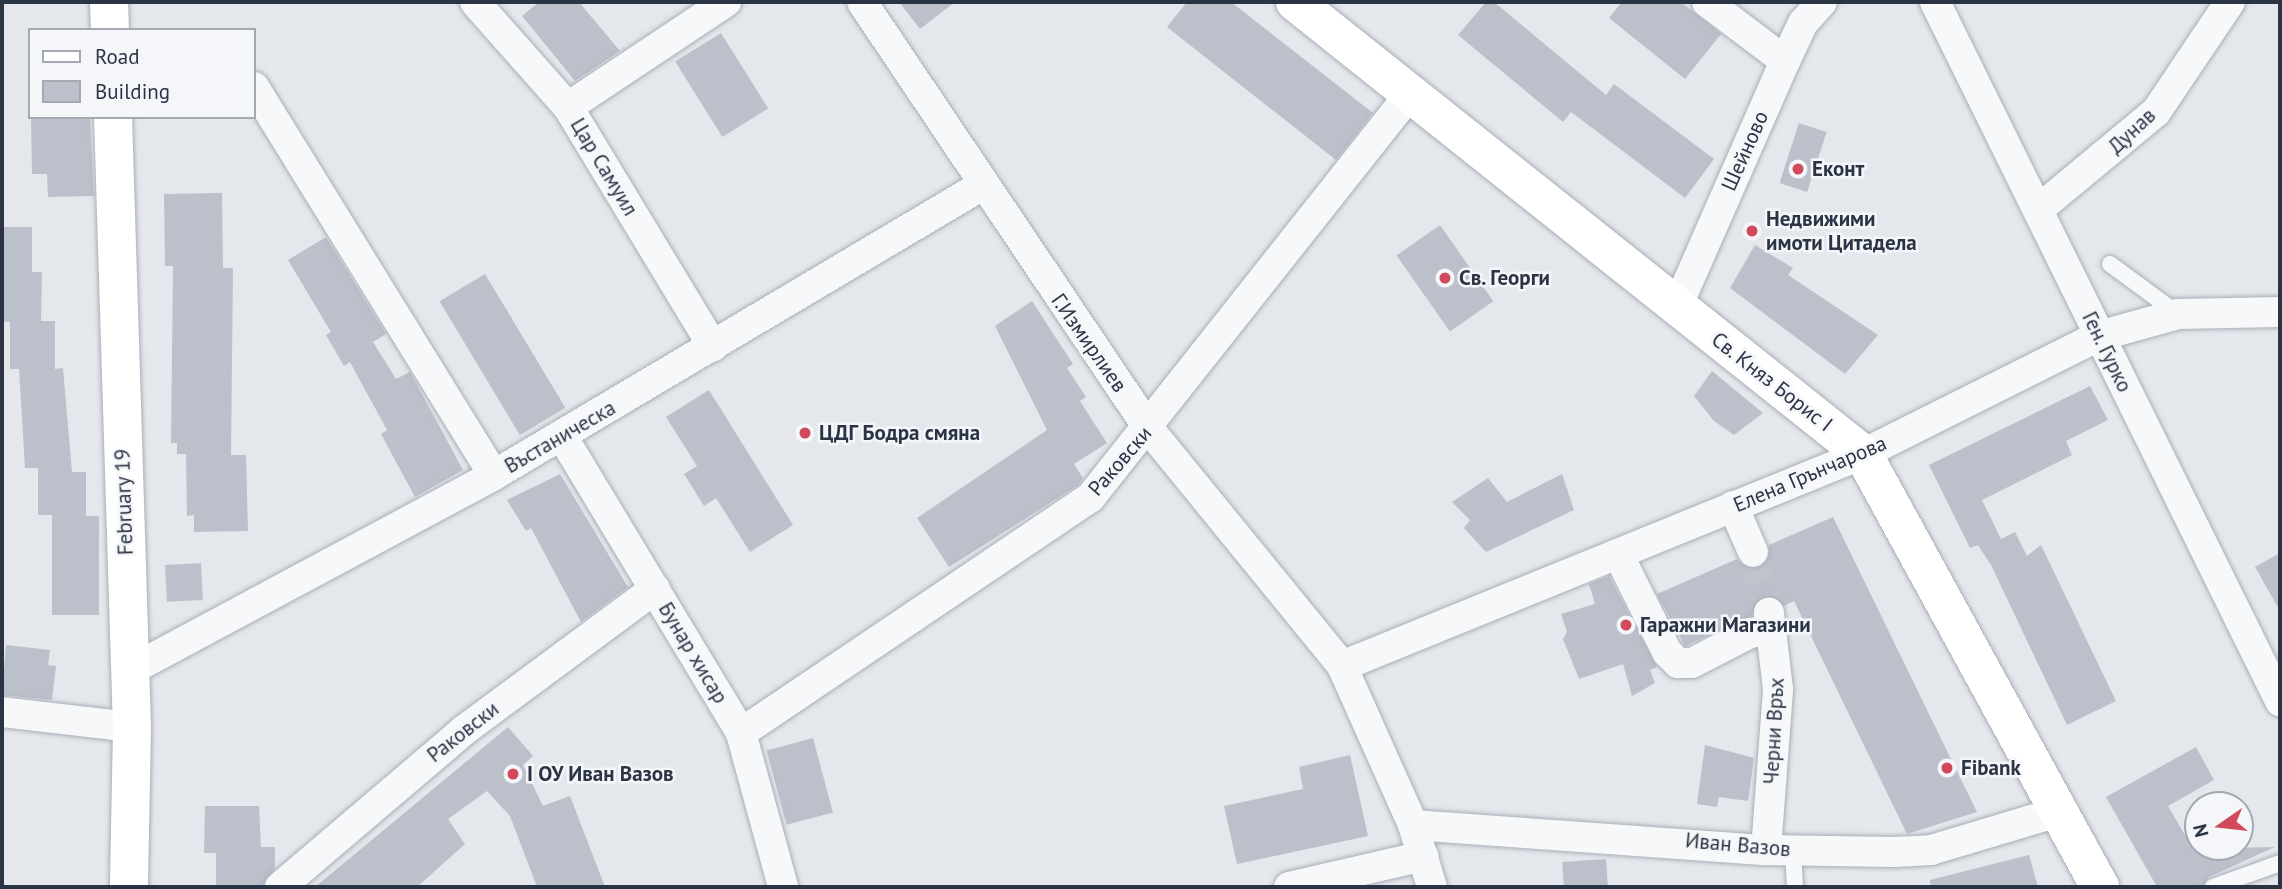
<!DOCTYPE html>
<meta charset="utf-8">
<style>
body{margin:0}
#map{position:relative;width:2282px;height:889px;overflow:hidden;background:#e4e7ec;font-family:"PT Sans",sans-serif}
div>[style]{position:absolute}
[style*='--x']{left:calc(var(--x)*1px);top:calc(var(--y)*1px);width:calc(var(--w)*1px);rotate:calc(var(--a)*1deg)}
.building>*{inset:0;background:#bbc0ca;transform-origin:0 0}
.street-tunnel>*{height:30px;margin-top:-15px;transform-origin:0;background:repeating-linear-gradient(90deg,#bfc3cb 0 30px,transparent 0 45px)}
.roads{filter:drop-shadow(0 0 2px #a9aeb7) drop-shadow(0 0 2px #a9aeb7)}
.lane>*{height:16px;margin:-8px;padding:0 8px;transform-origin:8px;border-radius:8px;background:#f7f8fa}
.street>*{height:30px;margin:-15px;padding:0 15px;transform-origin:15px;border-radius:15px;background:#f7f8fa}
.secondary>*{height:38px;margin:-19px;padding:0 19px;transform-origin:19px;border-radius:19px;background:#fff}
.dots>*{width:19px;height:19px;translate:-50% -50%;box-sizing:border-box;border:4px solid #f4f6f9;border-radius:50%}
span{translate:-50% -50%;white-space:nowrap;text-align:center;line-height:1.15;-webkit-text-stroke:5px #f4f6f9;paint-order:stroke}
.street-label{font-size:21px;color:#2b3445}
.poi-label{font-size:21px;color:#2b3445;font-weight:700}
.left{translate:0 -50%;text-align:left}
.frame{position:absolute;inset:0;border:4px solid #2b3445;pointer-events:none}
.legend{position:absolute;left:28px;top:28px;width:228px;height:91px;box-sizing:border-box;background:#f4f6f9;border:2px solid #a4a8b1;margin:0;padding:9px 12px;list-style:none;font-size:21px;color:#2b3445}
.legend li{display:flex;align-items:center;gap:14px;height:35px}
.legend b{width:35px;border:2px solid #a4a8b1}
.north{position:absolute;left:2184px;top:791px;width:70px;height:70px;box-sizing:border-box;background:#f4f6f9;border:2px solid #a4a8b1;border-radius:50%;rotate:256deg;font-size:19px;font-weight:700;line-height:28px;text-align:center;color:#2b3445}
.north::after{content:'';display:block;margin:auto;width:24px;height:32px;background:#d1495b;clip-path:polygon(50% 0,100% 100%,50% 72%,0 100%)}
</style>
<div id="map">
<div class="building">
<div style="clip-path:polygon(539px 2px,579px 2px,620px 51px,575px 81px,522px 16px)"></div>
<div style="clip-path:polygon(899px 2px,955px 2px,920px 29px)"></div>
<div style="clip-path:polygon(1187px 2px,1231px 2px,1373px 113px,1336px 160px,1167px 27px)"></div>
<div style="clip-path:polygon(1486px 2px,1494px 2px,1606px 95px,1614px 84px,1714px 159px,1685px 198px,1571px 112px,1563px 122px,1458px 35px)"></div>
<div style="clip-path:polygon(1622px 2px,1681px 2px,1721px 34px,1685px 79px,1609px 18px)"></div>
<div style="left:721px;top:33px;width:89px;height:54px;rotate:58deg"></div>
<div style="clip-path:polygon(31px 117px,90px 117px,94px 196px,48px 197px,47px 174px,32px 174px)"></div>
<div style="left:1799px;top:123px;width:29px;height:63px;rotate:18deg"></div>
<div style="clip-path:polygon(222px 193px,223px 268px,233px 268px,231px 455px,246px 455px,248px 531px,194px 532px,194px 515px,187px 516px,186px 454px,177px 454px,177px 443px,171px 443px,173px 266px,165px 266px,164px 194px)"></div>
<div style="left:1440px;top:225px;width:93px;height:53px;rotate:55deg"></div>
<div style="clip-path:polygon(2px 227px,32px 227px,32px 272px,42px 272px,41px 321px,55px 321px,55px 369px,63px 368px,72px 472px,86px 472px,86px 516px,99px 516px,99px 615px,52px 615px,52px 515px,38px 515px,38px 468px,25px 468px,19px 369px,10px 369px,10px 322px,2px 321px)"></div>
<div style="clip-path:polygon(326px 237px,386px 334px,373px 342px,396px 379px,410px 372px,463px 470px,415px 497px,381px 434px,387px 430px,350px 362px,344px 366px,326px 335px,331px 332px,288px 260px)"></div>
<div style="clip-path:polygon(1755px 245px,1793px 268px,1788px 275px,1878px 335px,1845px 374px,1730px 288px)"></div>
<div style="left:485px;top:274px;width:156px;height:53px;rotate:59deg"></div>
<div style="clip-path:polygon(1032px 301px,1073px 364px,1067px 368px,1086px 397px,1080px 401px,1107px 443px,1074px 464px,1083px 478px,1078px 485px,949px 567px,917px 518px,1047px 430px,995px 326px)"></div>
<div style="clip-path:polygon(1712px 371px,1763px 413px,1734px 435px,1714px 421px,1694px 396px)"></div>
<div style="clip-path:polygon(2090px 386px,2108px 420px,2066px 441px,2072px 455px,1982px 500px,2001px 539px,2015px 532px,2027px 556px,2041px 545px,2116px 701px,2067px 725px,1991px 565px,1978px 545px,1970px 548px,1929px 465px)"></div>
<div style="clip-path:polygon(709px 390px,793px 525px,750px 552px,716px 498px,704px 506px,684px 474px,697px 466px,666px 417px)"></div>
<div style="clip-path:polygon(560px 474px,628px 587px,581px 622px,531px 528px,526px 531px,507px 500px)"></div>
<div style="clip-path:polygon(1562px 474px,1574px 510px,1486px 552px,1464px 528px,1470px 520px,1452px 502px,1488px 478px,1507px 502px)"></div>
<div style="clip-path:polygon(1833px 517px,1949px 755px,1977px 812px,1907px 834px,1794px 601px,1784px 606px,1775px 597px,1759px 599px,1752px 615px,1685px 646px,1657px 594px,1737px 559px,1743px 566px,1759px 568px,1767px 562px,1769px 545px)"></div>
<div style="clip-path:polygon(2280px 553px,2280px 611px,2255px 567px)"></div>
<div style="left:201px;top:563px;width:37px;height:36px;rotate:87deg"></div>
<div style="clip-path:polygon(1609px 576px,1657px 667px,1650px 670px,1655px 683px,1632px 696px,1623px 664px,1579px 679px,1563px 639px,1567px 632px,1561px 614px,1595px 604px,1589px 584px)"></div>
<div style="clip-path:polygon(6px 645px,50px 650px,48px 665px,56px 666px,52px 700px,2px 695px)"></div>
<div style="clip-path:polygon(508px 727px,533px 756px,523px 765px,543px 806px,570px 796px,605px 887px,537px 887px,510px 816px,487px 791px,448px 819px,465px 844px,417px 887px,315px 887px)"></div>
<div style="left:813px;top:738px;width:77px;height:48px;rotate:75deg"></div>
<div style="clip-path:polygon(1705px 745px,1754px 758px,1748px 801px,1719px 797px,1717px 807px,1697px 804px)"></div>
<div style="clip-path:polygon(2196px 747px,2214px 780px,2168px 806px,2193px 849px,2275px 847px,2209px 877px,2203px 887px,2157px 887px,2106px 797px)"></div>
<div style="clip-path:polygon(1350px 755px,1368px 836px,1237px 864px,1224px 806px,1303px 789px,1299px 767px)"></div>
<div style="clip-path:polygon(205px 806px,259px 806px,261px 847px,275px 847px,275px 869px,263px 885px,216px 887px,216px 853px,204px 853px)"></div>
<div style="clip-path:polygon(2029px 855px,2038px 887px,1931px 887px,1930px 880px)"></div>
<div style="left:1606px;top:859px;width:28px;height:44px;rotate:86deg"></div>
</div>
<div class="street-tunnel">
<div style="--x:1753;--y:552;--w:63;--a:75.3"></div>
</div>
<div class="roads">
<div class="lane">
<div style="--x:2110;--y:264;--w:84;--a:36.3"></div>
<div style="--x:1793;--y:850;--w:37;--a:87"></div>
<div style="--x:2213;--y:887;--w:71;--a:-19.7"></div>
</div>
<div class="street">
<div style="--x:475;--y:2;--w:140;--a:48.5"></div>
<div style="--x:568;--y:107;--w:280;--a:58.8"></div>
<div style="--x:862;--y:2;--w:514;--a:56.09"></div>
<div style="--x:1149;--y:429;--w:306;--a:50.8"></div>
<div style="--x:1342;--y:666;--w:174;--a:65.9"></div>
<div style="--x:1413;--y:825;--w:65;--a:73"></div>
<div style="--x:1707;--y:2;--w:98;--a:37.1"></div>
<div style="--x:1935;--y:2;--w:780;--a:63.73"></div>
<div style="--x:254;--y:87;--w:456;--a:58.3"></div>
<div style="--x:568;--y:107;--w:190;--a:-33.6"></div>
<div style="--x:2039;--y:209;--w:152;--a:-39.7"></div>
<div style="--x:2156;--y:112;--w:133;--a:-56.1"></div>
<div style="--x:1677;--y:307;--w:269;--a:-66.3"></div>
<div style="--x:1785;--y:61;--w:42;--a:-64.7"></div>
<div style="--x:1803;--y:23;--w:28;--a:-48"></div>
<div style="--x:562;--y:436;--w:347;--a:58.9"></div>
<div style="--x:741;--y:733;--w:160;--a:74.7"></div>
<div style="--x:1733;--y:506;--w:50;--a:66.5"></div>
<div style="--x:1618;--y:554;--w:110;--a:63.4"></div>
<div style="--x:1667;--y:652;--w:16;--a:45"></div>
<div style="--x:1678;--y:663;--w:14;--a:0"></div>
<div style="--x:1692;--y:663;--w:65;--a:-27.3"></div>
<div style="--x:1750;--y:633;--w:22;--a:-8"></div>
<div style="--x:1342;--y:666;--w:562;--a:-22.14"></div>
<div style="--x:1863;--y:454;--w:264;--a:-26.6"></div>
<div style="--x:2099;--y:336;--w:82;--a:-15.6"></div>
<div style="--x:2178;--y:314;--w:102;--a:-1.1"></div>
<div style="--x:129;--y:671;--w:414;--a:-28.2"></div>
<div style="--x:494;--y:475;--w:566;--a:-30.69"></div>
<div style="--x:2;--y:712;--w:131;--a:6.6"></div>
<div style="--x:741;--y:733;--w:421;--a:-34"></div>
<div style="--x:1090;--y:498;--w:515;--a:-51.62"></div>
<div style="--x:1413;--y:825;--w:354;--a:4.1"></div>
<div style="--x:1766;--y:850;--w:129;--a:0.9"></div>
<div style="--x:1895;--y:852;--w:36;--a:-3"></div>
<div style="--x:1931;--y:850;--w:133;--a:-16.7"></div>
<div style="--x:1766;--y:850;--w:161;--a:-85.7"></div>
<div style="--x:1778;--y:689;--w:77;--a:-96.8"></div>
<div style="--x:280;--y:887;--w:240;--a:-40.4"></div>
<div style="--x:463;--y:731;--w:239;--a:-36.5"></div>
<div style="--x:1289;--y:887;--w:138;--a:-13"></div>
</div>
<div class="secondary">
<div style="--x:109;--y:2;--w:28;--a:88"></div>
<div style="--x:1295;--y:2;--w:726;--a:38.51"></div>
<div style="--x:1863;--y:454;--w:494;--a:61.3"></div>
<div style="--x:113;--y:117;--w:610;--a:88.22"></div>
<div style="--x:132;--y:727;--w:160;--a:91.1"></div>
</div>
</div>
<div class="dots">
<div style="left:1798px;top:169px;background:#d1495b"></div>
<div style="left:1752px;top:231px;background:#d1495b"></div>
<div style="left:1445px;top:278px;background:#d1495b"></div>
<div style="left:805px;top:433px;background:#d1495b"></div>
<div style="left:1626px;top:625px;background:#d1495b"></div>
<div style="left:1947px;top:768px;background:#d1495b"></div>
<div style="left:513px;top:774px;background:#d1495b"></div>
</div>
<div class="street-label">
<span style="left:2132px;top:131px;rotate:-43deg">Дунав</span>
<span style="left:1745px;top:151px;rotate:-66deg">Шейново</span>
<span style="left:604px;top:167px;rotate:59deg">Цар Самуил</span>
<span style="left:1089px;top:343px;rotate:55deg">Г.Измирлиев</span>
<span style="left:2107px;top:352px;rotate:64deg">Ген. Гурко</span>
<span style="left:1772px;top:382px;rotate:38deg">Св. Княз Борис I</span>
<span style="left:560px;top:437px;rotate:-30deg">Въстаническа</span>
<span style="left:1120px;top:461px;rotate:-49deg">Раковски</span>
<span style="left:1810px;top:474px;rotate:-23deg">Елена Грънчарова</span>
<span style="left:124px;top:502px;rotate:-92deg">February 19</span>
<span style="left:693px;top:653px;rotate:59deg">Бунар хисар</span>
<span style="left:1774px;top:731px;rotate:-87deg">Черни Връх</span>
<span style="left:463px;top:732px;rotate:-38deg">Раковски</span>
<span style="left:1738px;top:845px;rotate:5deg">Иван Вазов</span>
</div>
<div class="poi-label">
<span class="left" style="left:1812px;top:169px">Еконт</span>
<span class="left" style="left:1766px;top:231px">Недвижими<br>имоти Цитадела</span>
<span class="left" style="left:1459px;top:278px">Св. Георги</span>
<span class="left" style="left:819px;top:433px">ЦДГ Бодра смяна</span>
<span class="left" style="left:1640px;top:625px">Гаражни Магазини</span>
<span class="left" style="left:1961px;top:768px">Fibank</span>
<span class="left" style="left:527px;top:774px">I ОУ Иван Вазов</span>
</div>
<div class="frame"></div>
<ul class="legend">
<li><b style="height:9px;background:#fff"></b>Road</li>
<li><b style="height:19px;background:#bbc0ca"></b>Building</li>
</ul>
<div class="north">N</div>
</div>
